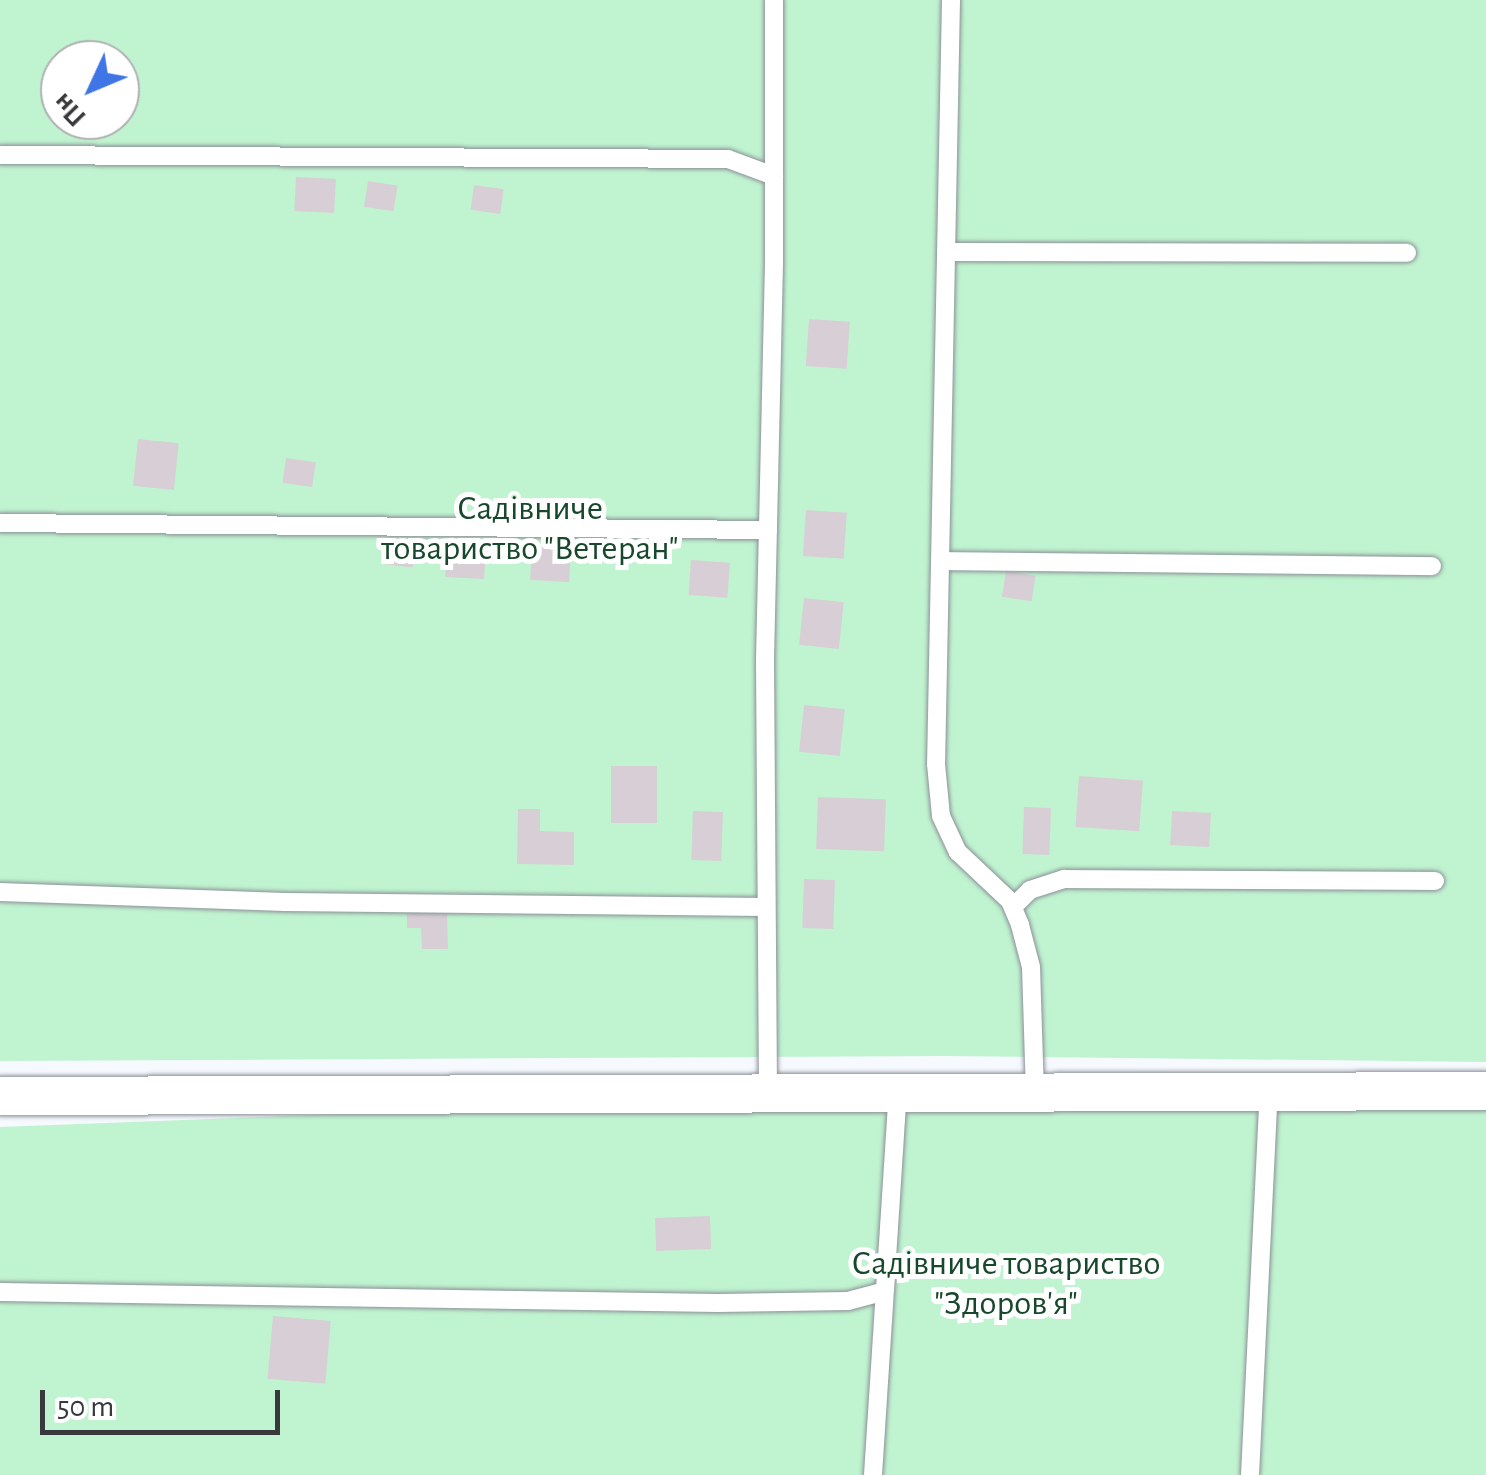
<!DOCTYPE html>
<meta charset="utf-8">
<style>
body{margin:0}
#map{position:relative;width:1486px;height:1475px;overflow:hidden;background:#f6f9fe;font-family:"Alegreya Sans",sans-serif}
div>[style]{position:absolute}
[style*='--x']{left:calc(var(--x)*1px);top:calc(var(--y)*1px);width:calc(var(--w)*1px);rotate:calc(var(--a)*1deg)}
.green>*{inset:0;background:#c0f4d0}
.building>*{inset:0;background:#d8ced5;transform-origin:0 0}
.roads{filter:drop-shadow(0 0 2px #8c9099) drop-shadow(0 0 2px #8c9099)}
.service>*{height:18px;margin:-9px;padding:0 9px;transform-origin:9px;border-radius:9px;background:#fff}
.minor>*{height:38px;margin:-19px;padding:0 19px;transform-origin:19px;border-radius:19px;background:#fff}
span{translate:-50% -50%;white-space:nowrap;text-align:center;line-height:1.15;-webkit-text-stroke:10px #fff;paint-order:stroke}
.park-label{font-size:35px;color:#18482c}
.north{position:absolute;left:40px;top:40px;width:100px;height:100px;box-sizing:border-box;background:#fff;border:2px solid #afb0b1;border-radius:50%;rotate:226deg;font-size:28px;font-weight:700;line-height:40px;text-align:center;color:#37393c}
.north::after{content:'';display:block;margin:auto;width:35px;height:45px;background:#4075e6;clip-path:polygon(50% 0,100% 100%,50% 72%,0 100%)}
.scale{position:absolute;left:40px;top:1390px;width:240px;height:45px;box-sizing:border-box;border:5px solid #37393c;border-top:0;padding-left:12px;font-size:30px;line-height:35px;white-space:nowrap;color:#37393c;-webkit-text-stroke:8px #fff;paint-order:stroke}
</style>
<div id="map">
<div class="green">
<div style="clip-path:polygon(evenodd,0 0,1486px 0,1486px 1062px,944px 1056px,0 1061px,0 0,60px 60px,120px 60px,120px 120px,60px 120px,60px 60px)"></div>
<div style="clip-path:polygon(991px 1089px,1486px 1096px,1486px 1475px,0 1475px,0 1127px)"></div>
</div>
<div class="building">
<div style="left:296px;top:177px;width:40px;height:34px;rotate:3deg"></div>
<div style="left:368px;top:181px;width:30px;height:26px;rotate:9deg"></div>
<div style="left:474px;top:185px;width:30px;height:25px;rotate:8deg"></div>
<div style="left:809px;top:319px;width:41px;height:47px;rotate:4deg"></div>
<div style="left:138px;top:439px;width:41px;height:47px;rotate:6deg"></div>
<div style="left:286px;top:458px;width:30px;height:25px;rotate:8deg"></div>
<div style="left:806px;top:510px;width:41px;height:46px;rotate:4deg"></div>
<div style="left:385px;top:538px;width:31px;height:26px;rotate:7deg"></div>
<div style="left:447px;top:543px;width:39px;height:34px;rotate:3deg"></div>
<div style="left:532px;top:545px;width:39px;height:35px;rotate:3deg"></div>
<div style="left:691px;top:560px;width:39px;height:35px;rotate:4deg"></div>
<div style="left:1006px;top:571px;width:30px;height:26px;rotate:9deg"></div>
<div style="left:804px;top:598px;width:40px;height:47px;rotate:6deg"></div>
<div style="left:804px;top:705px;width:41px;height:47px;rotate:6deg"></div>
<div style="left:611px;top:766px;width:46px;height:57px"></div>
<div style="left:1079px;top:776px;width:64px;height:51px;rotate:4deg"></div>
<div style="left:818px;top:797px;width:68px;height:52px;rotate:2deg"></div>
<div style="left:1024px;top:807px;width:27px;height:47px;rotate:2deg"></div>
<div style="clip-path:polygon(518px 809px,540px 809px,540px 831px,574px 832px,574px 865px,517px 864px)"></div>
<div style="left:693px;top:811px;width:30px;height:49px;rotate:2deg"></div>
<div style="left:1172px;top:811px;width:39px;height:34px;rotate:3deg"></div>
<div style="left:804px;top:879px;width:31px;height:49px;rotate:2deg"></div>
<div style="clip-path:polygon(407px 913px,447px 913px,448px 949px,422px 949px,421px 928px,407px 928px)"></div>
<div style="left:710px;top:1216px;width:33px;height:55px;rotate:88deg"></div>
<div style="left:273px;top:1316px;width:58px;height:63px;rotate:5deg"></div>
</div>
<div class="roads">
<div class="service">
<div style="--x:951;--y:0;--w:764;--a:91.12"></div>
<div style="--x:936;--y:764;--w:52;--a:84.5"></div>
<div style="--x:941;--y:816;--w:40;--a:65"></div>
<div style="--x:958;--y:852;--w:71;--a:43.3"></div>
<div style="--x:1010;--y:901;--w:26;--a:67"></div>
<div style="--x:1020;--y:925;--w:43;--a:75.3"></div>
<div style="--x:1031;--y:967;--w:124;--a:88.2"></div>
<div style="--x:0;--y:155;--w:728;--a:0.31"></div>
<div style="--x:728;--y:159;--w:49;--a:20.3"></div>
<div style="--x:946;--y:252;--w:461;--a:0.1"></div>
<div style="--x:0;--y:523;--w:768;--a:0.52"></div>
<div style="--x:943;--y:561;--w:489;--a:0.6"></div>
<div style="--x:0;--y:892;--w:285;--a:2"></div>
<div style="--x:285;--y:902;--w:481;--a:0.6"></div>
<div style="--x:1013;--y:907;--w:24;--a:-45"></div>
<div style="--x:1030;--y:890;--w:36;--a:-18"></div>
<div style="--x:1064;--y:879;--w:371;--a:0.3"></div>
<div style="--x:768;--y:1091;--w:432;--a:-90.4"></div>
<div style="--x:765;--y:659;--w:399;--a:-88.7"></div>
<div style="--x:774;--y:260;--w:260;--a:-90"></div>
<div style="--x:0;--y:1292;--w:718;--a:0.88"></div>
<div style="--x:718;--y:1303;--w:130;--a:-0.9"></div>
<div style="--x:848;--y:1301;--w:35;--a:-15"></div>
<div style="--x:873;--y:1475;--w:385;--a:-86.3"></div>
<div style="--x:1250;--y:1475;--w:384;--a:-87.2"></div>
</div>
<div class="minor">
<div style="--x:0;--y:1096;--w:1486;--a:-0.19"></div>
</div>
</div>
<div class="park-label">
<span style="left:530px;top:529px">Садівниче<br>товариство "Ветеран"</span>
<span style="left:1006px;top:1284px">Садівниче товариство<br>"Здоров'я"</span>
</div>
<div class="north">Пн</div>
<div class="scale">50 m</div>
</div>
